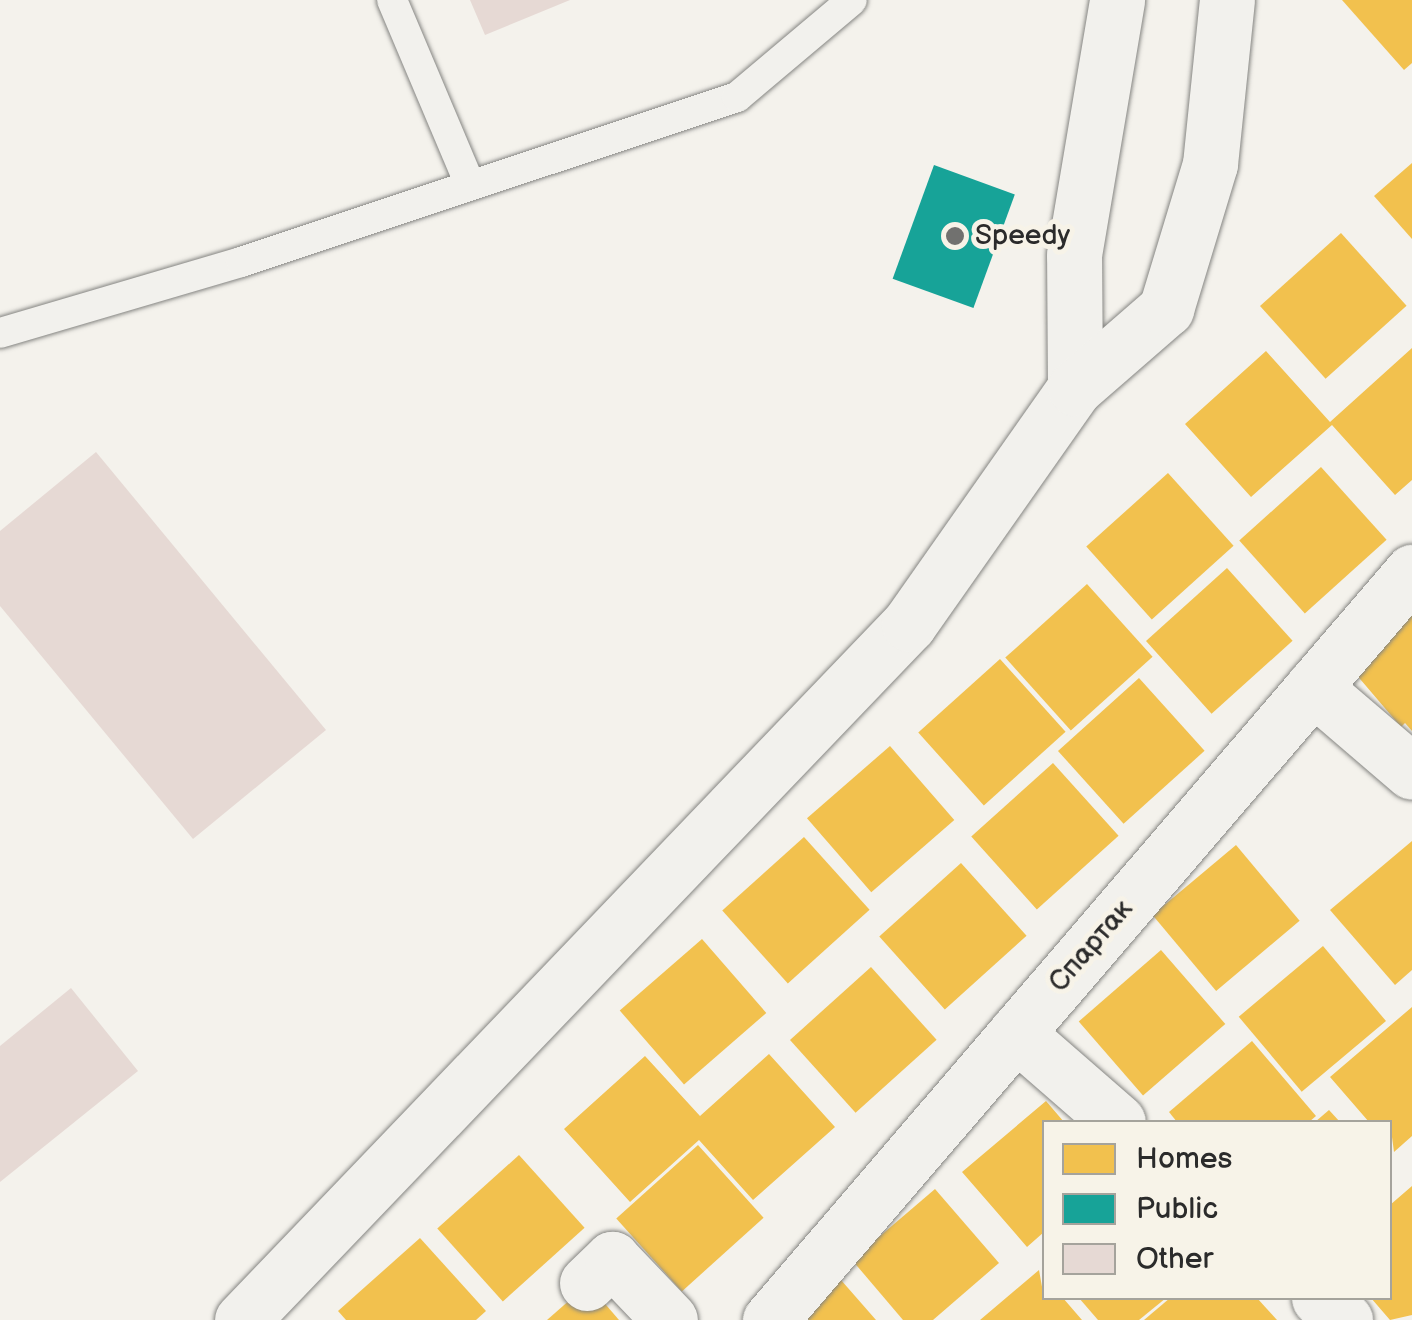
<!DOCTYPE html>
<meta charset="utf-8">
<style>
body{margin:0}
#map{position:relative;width:1412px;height:1320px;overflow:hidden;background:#f4f2ec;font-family:"Balsamiq Sans",sans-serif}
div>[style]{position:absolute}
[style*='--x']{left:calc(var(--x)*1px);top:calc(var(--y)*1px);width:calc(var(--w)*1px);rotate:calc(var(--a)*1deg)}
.homes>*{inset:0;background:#f2c14e;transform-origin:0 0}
.public>*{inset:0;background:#17a398;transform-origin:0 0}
.building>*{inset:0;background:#e6d9d4}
.roads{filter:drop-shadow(0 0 2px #858582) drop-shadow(0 0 2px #858582)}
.service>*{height:30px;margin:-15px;padding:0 15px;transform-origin:15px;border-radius:15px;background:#f2f1ed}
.minor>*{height:55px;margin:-27.5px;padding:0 27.5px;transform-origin:27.5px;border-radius:27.5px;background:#f2f1ed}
.dots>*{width:28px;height:28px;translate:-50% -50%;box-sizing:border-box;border:5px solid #f7f3e8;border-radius:50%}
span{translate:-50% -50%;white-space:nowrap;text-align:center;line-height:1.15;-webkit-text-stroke:10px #f7f3e8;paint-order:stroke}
.poi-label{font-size:28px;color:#2b2b2b}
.left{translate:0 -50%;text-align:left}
.street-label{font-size:28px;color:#2b2b2b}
.legend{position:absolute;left:1042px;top:1120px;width:350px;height:180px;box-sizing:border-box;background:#f7f3e8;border:2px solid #a5a39c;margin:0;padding:12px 18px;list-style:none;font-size:30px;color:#2b2b2b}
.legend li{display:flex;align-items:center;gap:20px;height:50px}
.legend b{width:50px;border:2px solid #a5a39c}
</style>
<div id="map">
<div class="homes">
<div style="clip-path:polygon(1342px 0,1412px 0,1412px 63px,1404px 70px)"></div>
<div style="clip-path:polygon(1412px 163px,1412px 239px,1374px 196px)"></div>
<div style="left:1341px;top:233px;width:98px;height:109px;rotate:48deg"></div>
<div style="clip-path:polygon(1412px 348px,1412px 480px,1395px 495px,1332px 425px,1251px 497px,1185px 424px,1266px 351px,1330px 422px)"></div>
<div style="left:1321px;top:467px;width:98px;height:110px;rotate:48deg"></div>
<div style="left:1168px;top:473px;width:98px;height:110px;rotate:48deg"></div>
<div style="left:1227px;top:568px;width:98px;height:109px;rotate:48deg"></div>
<div style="left:1087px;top:584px;width:98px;height:110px;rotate:48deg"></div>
<div style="clip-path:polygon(1412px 588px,1412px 731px,1405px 723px,1401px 727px,1337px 652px)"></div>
<div style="left:1000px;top:659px;width:98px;height:110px;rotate:48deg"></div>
<div style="left:1139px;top:678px;width:98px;height:109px;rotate:48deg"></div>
<div style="left:890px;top:746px;width:98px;height:110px;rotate:49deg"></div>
<div style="left:1053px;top:763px;width:98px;height:110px;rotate:48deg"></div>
<div style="left:804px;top:837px;width:98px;height:110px;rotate:48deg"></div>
<div style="clip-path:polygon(1412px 841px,1412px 970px,1395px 985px,1330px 910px)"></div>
<div style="left:1236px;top:845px;width:99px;height:109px;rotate:50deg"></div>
<div style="left:961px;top:863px;width:98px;height:110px;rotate:48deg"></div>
<div style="left:702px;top:939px;width:98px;height:109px;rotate:49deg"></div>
<div style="left:1323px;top:946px;width:98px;height:110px;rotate:50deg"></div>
<div style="left:1161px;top:950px;width:98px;height:109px;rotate:49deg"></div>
<div style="left:871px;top:967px;width:98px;height:109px;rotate:48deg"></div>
<div style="clip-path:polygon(1412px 1007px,1412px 1136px,1394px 1152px,1390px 1122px,1369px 1122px,1330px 1077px)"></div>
<div style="clip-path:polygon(1252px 1041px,1316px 1116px,1309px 1122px,1177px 1122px,1169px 1112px)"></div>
<div style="clip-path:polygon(769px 1054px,835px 1127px,753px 1200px,699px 1140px,630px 1202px,564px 1129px,645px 1056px,700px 1116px)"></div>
<div style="clip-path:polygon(1046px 1101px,1064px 1122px,1044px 1122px,1044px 1232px,1027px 1247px,962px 1172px)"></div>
<div style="clip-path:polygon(1329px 1110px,1340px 1122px,1315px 1122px)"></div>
<div style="left:698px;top:1145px;width:98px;height:110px;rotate:48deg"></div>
<div style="left:519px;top:1155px;width:98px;height:110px;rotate:48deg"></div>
<div style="clip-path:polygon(1412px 1186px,1412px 1315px,1390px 1320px,1371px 1298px,1390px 1298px,1390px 1205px)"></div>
<div style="clip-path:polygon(935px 1189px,999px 1263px,933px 1320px,903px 1320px,852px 1260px)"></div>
<div style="clip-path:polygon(420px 1238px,486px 1311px,476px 1320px,346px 1320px,338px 1311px)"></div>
<div style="clip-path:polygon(1039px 1270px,1044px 1298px,1063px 1298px,1082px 1320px,980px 1320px)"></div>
<div style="clip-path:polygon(841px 1280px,876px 1320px,795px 1320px)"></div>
<div style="clip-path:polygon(588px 1284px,619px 1320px,547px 1320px)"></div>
<div style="clip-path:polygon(1079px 1298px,1166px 1298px,1139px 1320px,1098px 1320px)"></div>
<div style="clip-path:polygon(1170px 1298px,1257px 1298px,1277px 1320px,1144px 1320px)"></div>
</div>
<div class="public">
<div style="left:934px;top:165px;width:86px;height:121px;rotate:20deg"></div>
</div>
<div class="building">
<div style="clip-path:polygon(470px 0,570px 0,485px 35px)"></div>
<div style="clip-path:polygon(96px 452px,326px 730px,193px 839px,0 606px,0 531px)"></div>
<div style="clip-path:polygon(71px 988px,138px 1071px,0 1182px,0 1046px)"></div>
</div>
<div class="roads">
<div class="service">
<div style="--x:392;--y:0;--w:201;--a:67.1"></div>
<div style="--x:0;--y:333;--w:251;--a:-16.4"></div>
<div style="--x:241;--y:262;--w:523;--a:-18.4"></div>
<div style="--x:737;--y:97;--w:150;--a:-40.1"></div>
</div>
<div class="minor">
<div style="--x:1075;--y:388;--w:133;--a:-90.4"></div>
<div style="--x:1074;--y:255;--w:259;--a:-80.4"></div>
<div style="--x:1313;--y:687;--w:130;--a:40.6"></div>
<div style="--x:1016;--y:1033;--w:135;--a:41.1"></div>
<div style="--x:587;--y:1283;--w:35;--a:-44"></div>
<div style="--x:612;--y:1259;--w:84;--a:46.4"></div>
<div style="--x:1319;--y:1298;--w:34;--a:40"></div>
<div style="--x:242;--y:1320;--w:964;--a:-46.22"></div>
<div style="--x:909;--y:624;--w:289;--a:-54.9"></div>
<div style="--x:1075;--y:388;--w:121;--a:-41"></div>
<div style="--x:1166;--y:309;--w:152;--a:-73.1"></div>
<div style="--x:1210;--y:164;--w:165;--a:-84.1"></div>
<div style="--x:770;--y:1320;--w:986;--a:-49.36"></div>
</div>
</div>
<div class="dots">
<div style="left:955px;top:236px;background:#71716f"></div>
</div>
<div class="poi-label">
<span class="left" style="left:975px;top:236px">Speedy</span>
</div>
<div class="street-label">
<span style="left:1091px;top:946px;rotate:-49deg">Спартак</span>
</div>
<ul class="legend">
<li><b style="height:28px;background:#f2c14e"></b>Homes</li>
<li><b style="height:28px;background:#17a398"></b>Public</li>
<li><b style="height:28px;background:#e6d9d4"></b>Other</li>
</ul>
</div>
